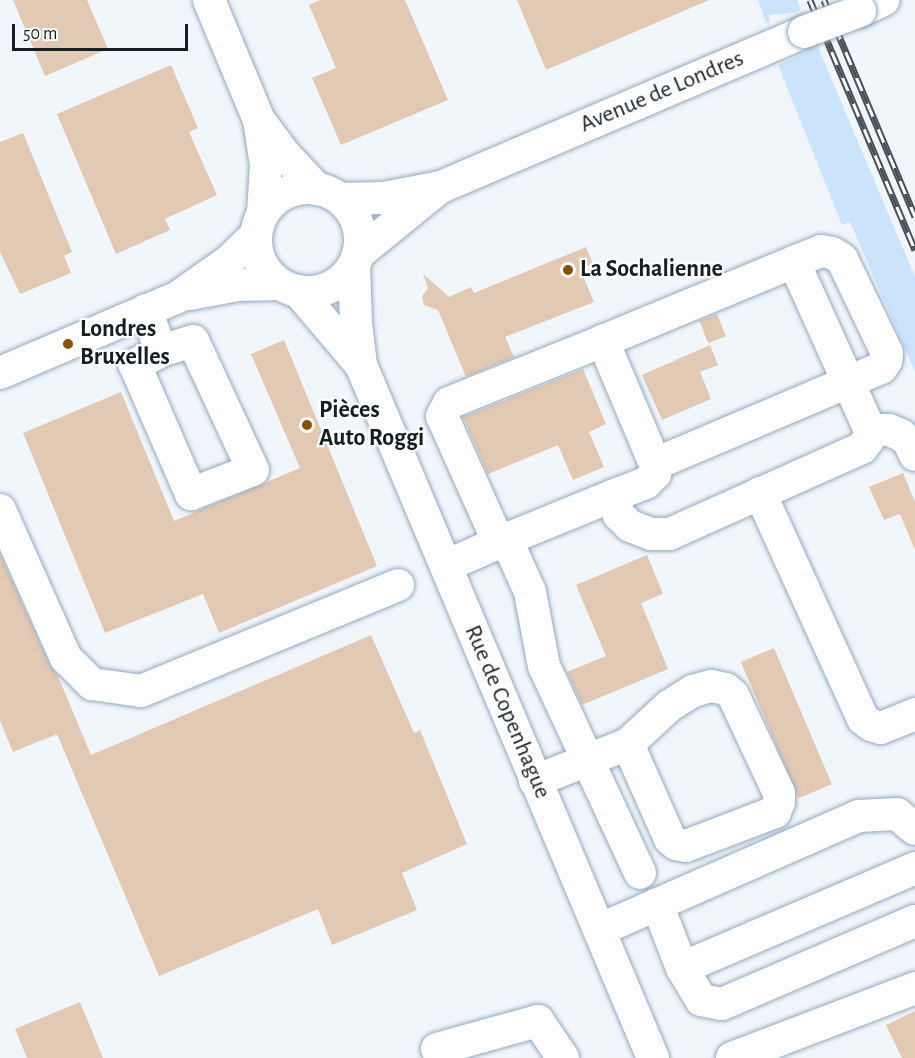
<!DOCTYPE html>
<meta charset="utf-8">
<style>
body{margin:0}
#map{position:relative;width:915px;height:1058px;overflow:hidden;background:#f1f6fb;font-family:"Alegreya Sans",sans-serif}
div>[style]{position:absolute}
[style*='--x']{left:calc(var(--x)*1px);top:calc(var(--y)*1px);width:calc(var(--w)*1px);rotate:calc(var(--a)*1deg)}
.green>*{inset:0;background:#cce3fc}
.building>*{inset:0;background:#e2c9b3;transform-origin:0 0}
.roads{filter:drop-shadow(0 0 2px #93a9c0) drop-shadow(0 0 2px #93a9c0)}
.minor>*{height:32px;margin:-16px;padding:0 16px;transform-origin:16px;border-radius:16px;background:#fff}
.minor>.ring{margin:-16px;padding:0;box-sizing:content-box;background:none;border:32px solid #fff;border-radius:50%}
.rail>*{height:7px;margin-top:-3.5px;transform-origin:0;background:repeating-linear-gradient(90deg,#fff 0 14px,#474f56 0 28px);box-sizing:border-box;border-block:2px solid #474f56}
.bridges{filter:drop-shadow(0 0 2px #93a9c0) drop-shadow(0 0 2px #93a9c0)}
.minor-bridge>*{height:32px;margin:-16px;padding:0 16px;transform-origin:16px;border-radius:16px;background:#fff}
.dots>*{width:16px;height:16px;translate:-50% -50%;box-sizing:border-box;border:3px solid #fff;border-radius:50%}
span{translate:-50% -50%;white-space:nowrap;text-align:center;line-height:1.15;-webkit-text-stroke:4.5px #fff;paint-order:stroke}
.street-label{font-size:24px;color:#151d25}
.poi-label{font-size:24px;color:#151d25;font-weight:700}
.left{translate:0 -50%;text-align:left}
.scale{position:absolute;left:12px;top:24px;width:176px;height:27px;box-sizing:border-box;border:3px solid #151d25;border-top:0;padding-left:8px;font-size:18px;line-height:21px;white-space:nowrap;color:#151d25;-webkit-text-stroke:4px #fff;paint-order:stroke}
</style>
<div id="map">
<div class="green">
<div style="clip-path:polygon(758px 0,797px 0,801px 10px,793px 13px,769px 15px,770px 22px,766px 23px)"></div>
<div style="clip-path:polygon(818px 47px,915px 277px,915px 372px,850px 222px,842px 225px,778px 65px)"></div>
</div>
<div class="building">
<div style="clip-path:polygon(13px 0,87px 0,108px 49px,45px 76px)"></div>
<div style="clip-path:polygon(320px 0,405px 0,448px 100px,341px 145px,312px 78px,336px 68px,309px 5px)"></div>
<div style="clip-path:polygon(517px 0,709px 0,546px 70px)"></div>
<div style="clip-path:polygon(171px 65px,198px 128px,189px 132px,217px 195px,165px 219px,170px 230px,116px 254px,57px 114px)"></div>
<div style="clip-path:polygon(23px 133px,72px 252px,64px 256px,71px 273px,20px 294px,0 252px,0 142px)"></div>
<div style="clip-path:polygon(586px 247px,593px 264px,580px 269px,594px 302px,505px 337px,514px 357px,466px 377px,438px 310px,424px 305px,422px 296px,428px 288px,423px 274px,449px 297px,471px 287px,474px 293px)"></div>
<div style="left:717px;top:314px;width:24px;height:19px;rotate:68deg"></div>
<div style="clip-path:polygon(284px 340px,377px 566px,219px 633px,203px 594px,105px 633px,23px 433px,121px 392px,174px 521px,300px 468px,251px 354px)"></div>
<div style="clip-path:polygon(710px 345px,718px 365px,700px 372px,711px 399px,662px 420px,642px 375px)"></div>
<div style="clip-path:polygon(583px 369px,606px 424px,589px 432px,604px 467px,573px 480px,558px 445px,488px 474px,463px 417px)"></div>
<div style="clip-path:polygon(903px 473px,915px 502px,915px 550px,900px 514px,884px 520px,869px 487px)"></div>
<div style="clip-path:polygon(0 554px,50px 665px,57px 674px,91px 755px,371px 635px,414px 733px,420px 730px,467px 844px,402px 873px,417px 910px,332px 945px,318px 909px,159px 976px,57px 734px,13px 752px,0 721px)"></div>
<div style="clip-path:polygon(647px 555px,663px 594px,641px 603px,668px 669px,582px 705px,567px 672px,606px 656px,576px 585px)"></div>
<div style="left:774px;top:648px;width:148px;height:36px;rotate:67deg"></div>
<div style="clip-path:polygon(80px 1002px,103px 1058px,27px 1058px,15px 1029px)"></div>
<div style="clip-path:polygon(915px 1011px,915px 1058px,902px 1058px,886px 1025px)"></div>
</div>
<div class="roads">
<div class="minor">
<div style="--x:209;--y:0;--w:130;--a:67.4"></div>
<div style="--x:860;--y:11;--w:26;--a:-25"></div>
<div class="ring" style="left:256px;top:188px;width:72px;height:72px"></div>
<div style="--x:341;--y:199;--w:43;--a:-1.3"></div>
<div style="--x:384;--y:198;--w:58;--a:-10.9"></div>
<div style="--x:441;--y:187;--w:395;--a:-23.1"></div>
<div style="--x:263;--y:213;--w:48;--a:-86.4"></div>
<div style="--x:266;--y:165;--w:46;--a:-98.8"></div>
<div style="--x:259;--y:120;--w:44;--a:53.4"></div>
<div style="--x:285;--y:155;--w:47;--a:46.7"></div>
<div style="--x:358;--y:254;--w:103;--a:-39.1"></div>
<div style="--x:298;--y:291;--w:97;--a:49.6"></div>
<div style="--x:361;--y:365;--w:42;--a:-96.8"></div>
<div style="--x:356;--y:323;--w:58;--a:-92"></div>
<div style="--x:190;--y:294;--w:49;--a:-10.6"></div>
<div style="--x:238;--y:285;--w:41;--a:-1.4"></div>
<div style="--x:146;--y:310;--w:44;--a:69.9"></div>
<div style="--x:161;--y:351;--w:30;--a:152"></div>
<div style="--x:135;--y:365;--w:141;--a:66.5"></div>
<div style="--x:191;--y:494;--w:66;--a:-21.2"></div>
<div style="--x:253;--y:470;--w:142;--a:-114.9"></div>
<div style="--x:193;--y:341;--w:34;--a:163"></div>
<div style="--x:603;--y:341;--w:166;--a:158.1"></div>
<div style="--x:449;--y:403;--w:15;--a:118"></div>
<div style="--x:442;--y:416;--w:123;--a:65.9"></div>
<div style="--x:492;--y:528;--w:33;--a:51"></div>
<div style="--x:513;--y:554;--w:42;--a:65.9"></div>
<div style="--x:530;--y:592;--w:75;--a:79.3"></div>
<div style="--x:544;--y:666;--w:228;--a:65.1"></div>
<div style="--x:361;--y:365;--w:752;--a:67.15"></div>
<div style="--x:0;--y:373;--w:194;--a:-23.1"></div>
<div style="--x:178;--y:297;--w:62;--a:-35.2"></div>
<div style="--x:229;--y:261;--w:37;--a:-44"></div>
<div style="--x:870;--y:430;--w:19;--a:0"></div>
<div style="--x:889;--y:430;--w:13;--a:23"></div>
<div style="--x:901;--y:435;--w:11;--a:41"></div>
<div style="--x:909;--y:442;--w:14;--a:65"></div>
<div style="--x:655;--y:464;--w:246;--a:-23"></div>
<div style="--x:881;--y:368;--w:9;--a:-54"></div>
<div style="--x:886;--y:361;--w:8;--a:-83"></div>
<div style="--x:887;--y:353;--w:104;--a:-115.6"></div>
<div style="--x:842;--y:259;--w:12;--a:-149"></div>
<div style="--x:832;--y:253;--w:11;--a:-170"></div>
<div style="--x:821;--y:251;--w:29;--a:158"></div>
<div style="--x:760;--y:493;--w:248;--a:65.5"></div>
<div style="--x:863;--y:719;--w:10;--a:37"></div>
<div style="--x:871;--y:725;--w:10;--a:17"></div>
<div style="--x:881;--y:728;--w:37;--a:-22"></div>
<div style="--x:0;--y:510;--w:162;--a:66"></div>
<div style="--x:66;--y:658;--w:37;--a:45"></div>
<div style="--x:92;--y:684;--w:49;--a:8.1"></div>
<div style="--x:141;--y:691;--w:278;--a:-22.4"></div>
<div style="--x:446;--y:566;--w:61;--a:-24.1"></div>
<div style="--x:502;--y:541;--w:119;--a:-22.2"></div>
<div style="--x:612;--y:496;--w:36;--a:-21"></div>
<div style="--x:646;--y:483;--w:13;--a:-45"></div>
<div style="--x:655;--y:474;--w:10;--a:-90"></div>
<div style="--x:655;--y:464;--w:134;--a:-112.9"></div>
<div style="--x:603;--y:341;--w:207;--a:-22.5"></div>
<div style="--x:794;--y:262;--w:184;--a:65.7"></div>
<div style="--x:870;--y:430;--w:10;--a:101"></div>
<div style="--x:868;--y:440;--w:10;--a:127"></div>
<div style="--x:862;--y:448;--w:210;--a:155.9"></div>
<div style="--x:670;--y:534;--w:19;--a:180"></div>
<div style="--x:651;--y:534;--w:22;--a:-159"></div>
<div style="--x:630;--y:526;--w:16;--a:-135"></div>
<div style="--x:619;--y:515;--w:20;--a:-110"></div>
<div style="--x:535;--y:781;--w:100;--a:-21.7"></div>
<div style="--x:628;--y:744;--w:56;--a:-42.8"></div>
<div style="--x:669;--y:706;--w:28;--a:-32"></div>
<div style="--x:693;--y:691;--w:19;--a:-16"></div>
<div style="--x:711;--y:686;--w:15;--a:11"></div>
<div style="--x:726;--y:689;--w:9;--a:41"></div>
<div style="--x:733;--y:695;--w:108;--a:64.9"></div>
<div style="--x:779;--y:793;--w:9;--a:90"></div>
<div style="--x:779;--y:802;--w:11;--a:112"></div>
<div style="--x:775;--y:812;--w:95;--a:159.1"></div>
<div style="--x:686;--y:846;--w:10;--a:-169"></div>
<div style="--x:676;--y:844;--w:8;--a:-140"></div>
<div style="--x:670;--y:839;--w:104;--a:-113.9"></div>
<div style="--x:657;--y:904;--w:69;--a:68.7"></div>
<div style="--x:682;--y:968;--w:37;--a:59"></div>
<div style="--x:701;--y:1000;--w:21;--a:11"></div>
<div style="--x:722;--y:1004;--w:210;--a:-23.3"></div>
<div style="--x:599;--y:930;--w:284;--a:-23.7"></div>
<div style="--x:859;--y:816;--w:38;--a:-3"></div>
<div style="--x:897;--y:814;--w:23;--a:40"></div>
<div style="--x:682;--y:968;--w:254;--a:-23.2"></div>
<div style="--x:437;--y:1049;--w:105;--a:-15.5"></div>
<div style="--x:538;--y:1021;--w:45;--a:56"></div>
<div style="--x:732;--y:1058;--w:196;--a:-20.9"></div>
</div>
</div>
<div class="rail">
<div style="--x:810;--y:0;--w:271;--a:67.2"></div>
<div style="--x:824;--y:0;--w:235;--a:67.2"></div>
</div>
<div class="bridges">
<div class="minor-bridge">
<div style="--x:804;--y:32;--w:60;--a:-20.6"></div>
</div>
</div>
<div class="dots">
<div style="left:568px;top:270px;background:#8a5105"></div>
<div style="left:68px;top:344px;background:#8a5105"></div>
<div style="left:307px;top:425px;background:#8a5105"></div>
</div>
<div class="street-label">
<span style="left:662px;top:92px;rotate:-23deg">Avenue de Londres</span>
<span style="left:507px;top:712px;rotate:67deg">Rue de Copenhague</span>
</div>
<div class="poi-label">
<span class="left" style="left:580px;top:270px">La Sochalienne</span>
<span class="left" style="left:80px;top:344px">Londres<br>Bruxelles</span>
<span class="left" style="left:319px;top:425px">Pièces<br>Auto Roggi</span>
</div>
<div class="scale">50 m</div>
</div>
